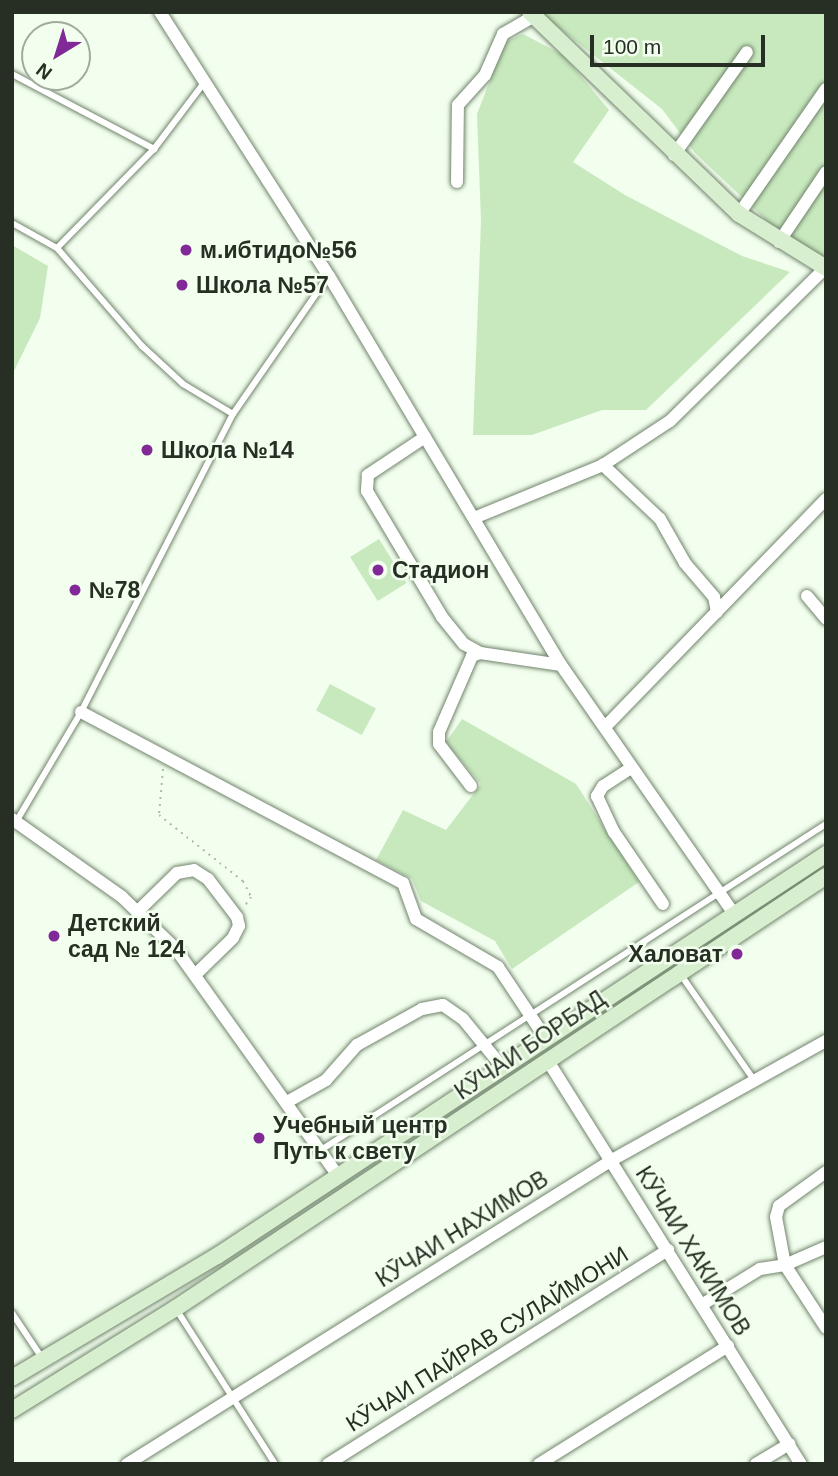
<!DOCTYPE html>
<meta charset="utf-8">
<style>
body{margin:0}
#map{position:relative;width:838px;height:1476px;overflow:hidden;background:#f2feee;font-family:Helvetica,sans-serif}
div>[style]{position:absolute}
[style*='--x']{left:calc(var(--x)*1px);top:calc(var(--y)*1px);width:calc(var(--w)*1px);rotate:calc(var(--a)*1deg)}
.green>*{inset:0;background:#c8e9be;transform-origin:0 0}
.path>*{height:2px;margin-top:-1px;transform-origin:0;background:repeating-linear-gradient(90deg,#b0bbad 0 2px,transparent 0 7px)}
.roads{filter:drop-shadow(0 0 2px #71846c) drop-shadow(0 0 2px #71846c)}
.lane>*{height:6px;margin:-3px;padding:0 3px;transform-origin:3px;border-radius:3px;background:#fff}
.street>*{height:12px;margin:-6px;padding:0 6px;transform-origin:6px;border-radius:6px;background:#fff}
.secondary>*{height:16px;margin:-8px;padding:0 8px;transform-origin:8px;border-radius:8px;background:#d7efce}
.dots>*{width:19px;height:19px;translate:-50% -50%;box-sizing:border-box;border:4px solid #f2feee;border-radius:50%}
span{translate:-50% -50%;white-space:nowrap;text-align:center;line-height:1.15;-webkit-text-stroke:5px #f2feee;paint-order:stroke}
.poi-label{font-size:23px;color:#272f25;font-weight:700}
.left{translate:0 -50%;text-align:left}
.right{translate:-100% -50%;text-align:right}
.street-label{font-size:23px;color:#272f25}
.frame{position:absolute;inset:0;border:14px solid #272f25;pointer-events:none}
.north{position:absolute;left:21px;top:21px;width:70px;height:70px;box-sizing:border-box;background:#f2feee;border:2px solid #a1ab9e;border-radius:50%;rotate:218deg;font-size:19px;font-weight:700;line-height:28px;text-align:center;color:#272f25}
.north::after{content:'';display:block;margin:auto;width:24px;height:32px;background:#802997;clip-path:polygon(50% 0,100% 100%,50% 72%,0 100%)}
.scale{position:absolute;left:590px;top:35px;width:175px;height:32px;box-sizing:border-box;border:4px solid #272f25;border-top:0;padding-left:9px;font-size:21px;line-height:24px;white-space:nowrap;color:#272f25;-webkit-text-stroke:5px #f2feee;paint-order:stroke}
</style>
<div id="map">
<div class="green">
<div style="clip-path:polygon(539px 12px,826px 12px,826px 258px,782px 235px,695px 153px,662px 109px)"></div>
<div style="clip-path:polygon(523px 34px,563px 55px,609px 110px,573px 162px,625px 195px,742px 256px,790px 272px,646px 410px,602px 410px,532px 435px,473px 435px,481px 221px,477px 114px,505px 42px)"></div>
<div style="clip-path:polygon(12px 245px,48px 266px,40px 318px,12px 375px)"></div>
<div style="left:379px;top:539px;width:52px;height:34px;rotate:58deg"></div>
<div style="left:330px;top:684px;width:52px;height:30px;rotate:28deg"></div>
<div style="clip-path:polygon(462px 719px,576px 784px,639px 882px,512px 969px,495px 941px,421px 901px,412px 879px,376px 860px,403px 810px,446px 830px,481px 784px,446px 742px)"></div>
</div>
<div class="path">
<div style="--x:163;--y:769;--w:46;--a:95"></div>
<div style="--x:159;--y:815;--w:107;--a:38.2"></div>
<div style="--x:243;--y:881;--w:18;--a:63"></div>
<div style="--x:251;--y:897;--w:12;--a:125"></div>
</div>
<div class="roads">
<div class="lane">
<div style="--x:12;--y:74;--w:161;--a:27.8"></div>
<div style="--x:12;--y:223;--w:51;--a:29.1"></div>
<div style="--x:57;--y:248;--w:139;--a:-45.6"></div>
<div style="--x:154;--y:149;--w:83;--a:-52.9"></div>
<div style="--x:57;--y:248;--w:130;--a:49.1"></div>
<div style="--x:142;--y:346;--w:56;--a:42.8"></div>
<div style="--x:183;--y:384;--w:58;--a:31"></div>
<div style="--x:16;--y:822;--w:128;--a:-59.4"></div>
<div style="--x:81;--y:712;--w:335;--a:-63"></div>
<div style="--x:233;--y:414;--w:167;--a:-55.3"></div>
<div style="--x:681;--y:975;--w:128;--a:55.2"></div>
<div style="--x:321;--y:1150;--w:601;--a:-32.84"></div>
<div style="--x:176;--y:1309;--w:184;--a:57.4"></div>
<div style="--x:12;--y:1313;--w:54;--a:56.3"></div>
</div>
<div class="street">
<div style="--x:160;--y:12;--w:313;--a:57.4"></div>
<div style="--x:329;--y:276;--w:453;--a:59.2"></div>
<div style="--x:561;--y:665;--w:305;--a:55.2"></div>
<div style="--x:674;--y:155;--w:126;--a:-54.7"></div>
<div style="--x:457;--y:182;--w:77;--a:-89.3"></div>
<div style="--x:458;--y:105;--w:40;--a:-48"></div>
<div style="--x:485;--y:75;--w:45;--a:-66.3"></div>
<div style="--x:503;--y:34;--w:36;--a:-30"></div>
<div style="--x:739;--y:214;--w:152;--a:-55.2"></div>
<div style="--x:779;--y:242;--w:84;--a:-56.1"></div>
<div style="--x:425;--y:437;--w:69;--a:146.3"></div>
<div style="--x:368;--y:475;--w:16;--a:94"></div>
<div style="--x:367;--y:491;--w:147;--a:59.2"></div>
<div style="--x:442;--y:617;--w:35;--a:51"></div>
<div style="--x:464;--y:644;--w:18;--a:29"></div>
<div style="--x:474;--y:518;--w:139;--a:-22.3"></div>
<div style="--x:807;--y:596;--w:30;--a:50"></div>
<div style="--x:717;--y:612;--w:15;--a:-101"></div>
<div style="--x:714;--y:597;--w:45;--a:-130.5"></div>
<div style="--x:685;--y:563;--w:51;--a:-119.6"></div>
<div style="--x:660;--y:519;--w:79;--a:-136.5"></div>
<div style="--x:603;--y:465;--w:80;--a:-33.3"></div>
<div style="--x:670;--y:421;--w:218;--a:-44.6"></div>
<div style="--x:81;--y:712;--w:365;--a:28"></div>
<div style="--x:403;--y:883;--w:38;--a:70"></div>
<div style="--x:416;--y:919;--w:95;--a:30.3"></div>
<div style="--x:498;--y:967;--w:87;--a:56.3"></div>
<div style="--x:605;--y:727;--w:318;--a:-45.9"></div>
<div style="--x:631;--y:768;--w:33;--a:147"></div>
<div style="--x:603;--y:786;--w:12;--a:121"></div>
<div style="--x:597;--y:796;--w:40;--a:65"></div>
<div style="--x:614;--y:832;--w:87;--a:55.8"></div>
<div style="--x:471;--y:786;--w:53;--a:-127.3"></div>
<div style="--x:439;--y:744;--w:12;--a:-90"></div>
<div style="--x:439;--y:732;--w:83;--a:-66.5"></div>
<div style="--x:472;--y:656;--w:9;--a:-21"></div>
<div style="--x:480;--y:653;--w:82;--a:8.4"></div>
<div style="--x:12;--y:819;--w:135;--a:35.3"></div>
<div style="--x:122;--y:897;--w:74;--a:43.9"></div>
<div style="--x:175;--y:948;--w:280;--a:54.4"></div>
<div style="--x:137;--y:912;--w:56;--a:-44.3"></div>
<div style="--x:177;--y:873;--w:17;--a:-10"></div>
<div style="--x:194;--y:870;--w:17;--a:33"></div>
<div style="--x:208;--y:879;--w:48;--a:52.7"></div>
<div style="--x:237;--y:917;--w:9;--a:77"></div>
<div style="--x:239;--y:926;--w:13;--a:117"></div>
<div style="--x:233;--y:938;--w:50;--a:135.8"></div>
<div style="--x:548;--y:1061;--w:476;--a:57.9"></div>
<div style="--x:287;--y:1102;--w:45;--a:-29.4"></div>
<div style="--x:326;--y:1080;--w:47;--a:-48.5"></div>
<div style="--x:357;--y:1045;--w:74;--a:-29"></div>
<div style="--x:422;--y:1009;--w:21;--a:-11"></div>
<div style="--x:443;--y:1005;--w:24;--a:35"></div>
<div style="--x:463;--y:1019;--w:63;--a:50.8"></div>
<div style="--x:826;--y:1172;--w:58;--a:144.1"></div>
<div style="--x:779;--y:1206;--w:11;--a:105"></div>
<div style="--x:776;--y:1217;--w:49;--a:79.4"></div>
<div style="--x:785;--y:1265;--w:75;--a:56.9"></div>
<div style="--x:703;--y:1304;--w:67;--a:-31.6"></div>
<div style="--x:760;--y:1269;--w:25;--a:-9"></div>
<div style="--x:785;--y:1265;--w:45;--a:-23.7"></div>
<div style="--x:127;--y:1464;--w:572;--a:-32.08"></div>
<div style="--x:612;--y:1160;--w:245;--a:-29.1"></div>
<div style="--x:328;--y:1464;--w:402;--a:-32.2"></div>
<div style="--x:539;--y:1464;--w:223;--a:-32"></div>
<div style="--x:756;--y:1464;--w:39;--a:-31"></div>
</div>
<div class="secondary">
<div style="--x:530;--y:12;--w:291;--a:44"></div>
<div style="--x:739;--y:214;--w:102;--a:31.8"></div>
<div style="--x:12;--y:1378;--w:239;--a:-30.8"></div>
<div style="--x:217;--y:1256;--w:730;--a:-33.43"></div>
<div style="--x:12;--y:1410;--w:193;--a:-31.9"></div>
<div style="--x:176;--y:1308;--w:780;--a:-33.61"></div>
</div>
</div>
<div class="dots">
<div style="left:186px;top:250px;background:#802997"></div>
<div style="left:182px;top:285px;background:#802997"></div>
<div style="left:147px;top:450px;background:#802997"></div>
<div style="left:378px;top:570px;background:#802997"></div>
<div style="left:75px;top:590px;background:#802997"></div>
<div style="left:54px;top:936px;background:#802997"></div>
<div style="left:737px;top:954px;background:#802997"></div>
<div style="left:259px;top:1138px;background:#802997"></div>
</div>
<div class="poi-label">
<span class="left" style="left:200px;top:250px">м.ибтидо№56</span>
<span class="left" style="left:196px;top:285px">Школа №57</span>
<span class="left" style="left:161px;top:450px">Школа №14</span>
<span class="left" style="left:392px;top:570px">Стадион</span>
<span class="left" style="left:89px;top:590px">№78</span>
<span class="left" style="left:68px;top:936px">Детский<br>сад № 124</span>
<span class="right" style="left:723px;top:954px">Халоват</span>
<span class="left" style="left:273px;top:1138px">Учебный центр<br>Путь к свету</span>
</div>
<div class="street-label">
<span style="left:530px;top:1045px;rotate:-34deg">КӮЧАИ БОРБАД</span>
<span style="left:462px;top:1229px;rotate:-32deg">КӮЧАИ НАХИМОВ</span>
<span style="left:693px;top:1251px;rotate:58deg">КӮЧАИ ХАКИМОВ</span>
<span style="left:487px;top:1339px;rotate:-32deg">КӮЧАИ ПАЙРАВ СУЛАЙМОНИ</span>
</div>
<div class="frame"></div>
<div class="north">N</div>
<div class="scale">100 m</div>
</div>
